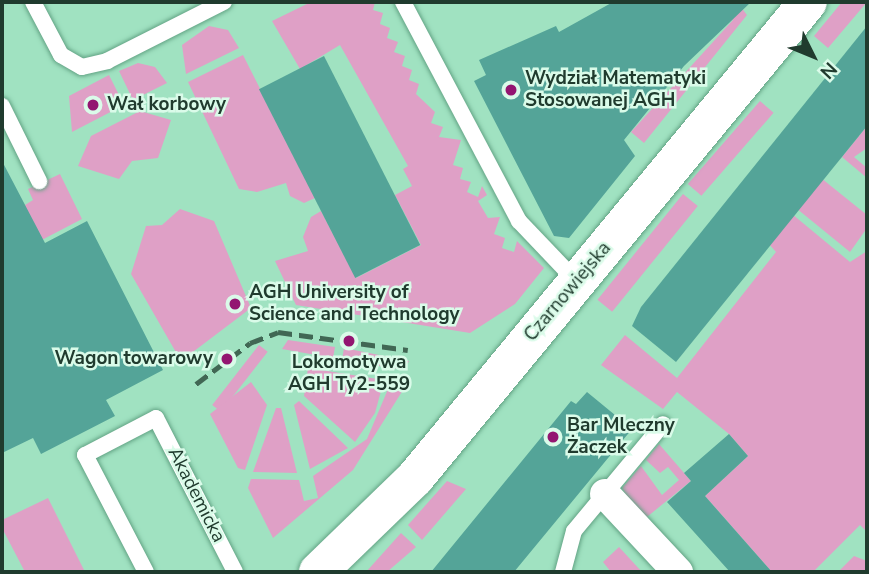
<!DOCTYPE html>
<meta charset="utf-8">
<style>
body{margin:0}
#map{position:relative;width:869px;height:574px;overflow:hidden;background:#a0e2c1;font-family:"Nunito Sans",sans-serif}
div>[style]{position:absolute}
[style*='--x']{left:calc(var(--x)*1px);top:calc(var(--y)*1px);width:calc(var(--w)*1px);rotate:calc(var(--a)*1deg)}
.green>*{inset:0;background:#dfa0c6;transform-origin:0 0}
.building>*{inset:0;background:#54a498;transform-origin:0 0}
.roads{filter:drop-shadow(0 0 2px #62a384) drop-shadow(0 0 2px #62a384)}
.service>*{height:16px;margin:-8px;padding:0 8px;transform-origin:8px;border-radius:8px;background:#fff}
.minor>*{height:30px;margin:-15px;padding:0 15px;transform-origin:15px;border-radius:15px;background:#fff}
.secondary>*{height:38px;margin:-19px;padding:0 19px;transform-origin:19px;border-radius:19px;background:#fff}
.rail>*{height:5px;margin-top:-2.5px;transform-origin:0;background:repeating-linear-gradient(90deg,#416754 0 14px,transparent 0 21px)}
.dots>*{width:19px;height:19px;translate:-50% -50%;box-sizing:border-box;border:4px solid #dafbe9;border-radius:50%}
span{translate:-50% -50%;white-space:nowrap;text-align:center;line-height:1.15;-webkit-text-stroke:5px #dafbe9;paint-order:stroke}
.poi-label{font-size:19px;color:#203b2e;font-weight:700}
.left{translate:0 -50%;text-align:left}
.right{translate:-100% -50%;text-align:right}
.street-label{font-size:19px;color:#203b2e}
.frame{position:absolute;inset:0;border:4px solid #203b2e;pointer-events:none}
.north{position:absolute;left:778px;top:21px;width:70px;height:70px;-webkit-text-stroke:5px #dafbe9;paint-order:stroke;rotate:133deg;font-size:19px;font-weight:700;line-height:28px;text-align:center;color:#203b2e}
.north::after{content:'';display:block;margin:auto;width:24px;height:32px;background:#203b2e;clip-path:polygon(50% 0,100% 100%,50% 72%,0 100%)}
</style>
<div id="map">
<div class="green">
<div style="clip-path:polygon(311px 2px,375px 2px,373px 10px,383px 13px,380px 24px,390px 28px,387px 38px,398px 42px,394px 52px,405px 56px,402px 66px,412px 70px,409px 80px,419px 84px,416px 94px,435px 112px,431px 123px,443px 127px,439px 137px,461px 140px,453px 165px,463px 168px,460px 179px,471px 182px,467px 192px,478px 197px,482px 186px,487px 195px,478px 201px,488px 218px,500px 217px,494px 234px,505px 238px,502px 248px,514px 252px,517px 241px,544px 268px,515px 304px,470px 333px,296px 305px,275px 261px,308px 251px,303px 237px,311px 217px,321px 211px,356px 278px,421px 245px,395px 195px,412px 186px,403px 169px,408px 166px,340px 45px,300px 69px,272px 21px)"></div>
<div style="clip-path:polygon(737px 2px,747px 15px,644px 143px,631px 132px,733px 20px,726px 14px)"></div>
<div style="clip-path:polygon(842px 2px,867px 2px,828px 48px,814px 36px)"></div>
<div style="clip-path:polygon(209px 26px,228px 30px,239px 48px,186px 74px,182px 45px)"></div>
<div style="clip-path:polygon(243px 55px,315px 198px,304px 203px,290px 196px,286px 183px,257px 192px,239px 189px,188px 82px)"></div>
<div style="clip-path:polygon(138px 63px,155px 67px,167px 83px,133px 100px,119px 71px)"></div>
<div style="clip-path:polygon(109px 75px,124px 105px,72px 132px,69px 96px)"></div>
<div style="left:760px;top:101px;width:18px;height:110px;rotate:41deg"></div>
<div style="clip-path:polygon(140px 111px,171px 120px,158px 158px,132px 161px,119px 179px,78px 166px,91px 136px)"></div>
<div style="clip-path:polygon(867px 126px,867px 148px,854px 157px,867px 168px,867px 178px,842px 157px)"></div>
<div style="clip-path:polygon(60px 174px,82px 219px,36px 243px,25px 205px,33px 200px,28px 189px)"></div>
<div style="clip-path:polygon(821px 178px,867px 215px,867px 228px,850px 252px,796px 208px)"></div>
<div style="left:683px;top:194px;width:19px;height:136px;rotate:39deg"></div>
<div style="clip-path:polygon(180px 209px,214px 221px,251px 308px,181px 361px,131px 274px,146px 226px,162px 225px)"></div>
<div style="clip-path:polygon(792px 214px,850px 262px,867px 251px,867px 532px,860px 525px,813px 572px,772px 572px,705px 496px,748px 456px,729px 434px,677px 392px,663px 409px,601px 365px,625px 335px,677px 378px,776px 252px,768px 243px)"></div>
<div style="clip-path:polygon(288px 340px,335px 347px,333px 358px,282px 349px)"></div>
<div style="left:259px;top:345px;width:11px;height:76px;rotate:38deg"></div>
<div style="clip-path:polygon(344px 348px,409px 361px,404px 370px,342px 360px)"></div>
<div style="clip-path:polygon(308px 368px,384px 380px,375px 413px,355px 442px,304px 396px)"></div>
<div style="clip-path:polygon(251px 382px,267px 405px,245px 470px,238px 468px,210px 414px)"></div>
<div style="clip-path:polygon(391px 382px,403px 390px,353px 470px,273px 538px,248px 488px,251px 479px,299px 480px,304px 501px,318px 498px,313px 476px,367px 439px)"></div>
<div style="clip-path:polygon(299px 401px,348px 448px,310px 469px,294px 405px)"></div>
<div style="clip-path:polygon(276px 408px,281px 408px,297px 473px,253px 472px)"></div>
<div style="clip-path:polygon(659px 444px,691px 481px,642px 521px,622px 488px,641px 466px,662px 495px,679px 480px,668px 467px,660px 473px,646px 460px)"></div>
<div style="clip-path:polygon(447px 481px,466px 489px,422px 540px,408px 525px)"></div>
<div style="clip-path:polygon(48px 498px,85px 572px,25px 572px,2px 528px,2px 520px)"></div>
<div style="clip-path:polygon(401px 533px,416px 547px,387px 572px,366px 572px)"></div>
<div style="clip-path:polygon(619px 547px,642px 572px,611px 572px,603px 562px)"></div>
<div style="clip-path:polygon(854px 556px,867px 561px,867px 572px,838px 572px)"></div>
</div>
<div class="building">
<div style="clip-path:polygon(613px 2px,751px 2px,684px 66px,624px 140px,635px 156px,569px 238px,554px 236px,474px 81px,486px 75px,479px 60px,556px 26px,559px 32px)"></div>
<div style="clip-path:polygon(867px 26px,867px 126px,676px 362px,632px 326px,641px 307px)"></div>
<div style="left:324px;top:56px;width:212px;height:73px;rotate:63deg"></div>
<div style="clip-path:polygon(2px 161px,45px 243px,87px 221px,163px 370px,106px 400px,115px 416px,41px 454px,33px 438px,2px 453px)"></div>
<div style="clip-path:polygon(587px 392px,632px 429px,514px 572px,431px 572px,571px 401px,576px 404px)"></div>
<div style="clip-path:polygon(729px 434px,748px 456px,705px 496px,772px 572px,730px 572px,667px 502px,691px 481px,684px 473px)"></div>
</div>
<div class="roads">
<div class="service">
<div style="--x:33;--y:2;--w:60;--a:62.2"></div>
<div style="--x:61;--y:55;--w:24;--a:30"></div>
<div style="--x:82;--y:67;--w:26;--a:-13"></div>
<div style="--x:107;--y:61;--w:131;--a:-26.8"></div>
<div style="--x:403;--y:2;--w:248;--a:62.1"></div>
<div style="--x:519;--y:221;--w:84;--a:46.4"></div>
<div style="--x:2;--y:106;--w:84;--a:63.7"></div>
<div style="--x:146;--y:572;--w:132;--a:-117.5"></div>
<div style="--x:85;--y:455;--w:80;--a:-27.5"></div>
<div style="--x:156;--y:418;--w:173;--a:62.8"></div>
<div style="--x:563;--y:572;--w:42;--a:-75"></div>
<div style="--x:574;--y:531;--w:139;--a:-50.2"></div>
</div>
<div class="minor">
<div style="--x:605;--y:494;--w:107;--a:46.9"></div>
</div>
<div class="secondary">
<div style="--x:318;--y:572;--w:135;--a:-44.1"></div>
<div style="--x:415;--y:478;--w:617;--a:-50.46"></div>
</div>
</div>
<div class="rail">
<div style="--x:196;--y:384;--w:68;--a:-37.2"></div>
<div style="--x:250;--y:343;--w:30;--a:-21"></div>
<div style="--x:278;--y:332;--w:131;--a:7.9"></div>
</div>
<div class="dots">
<div style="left:511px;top:90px;background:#931671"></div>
<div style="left:93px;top:105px;background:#931671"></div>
<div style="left:235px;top:304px;background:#931671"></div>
<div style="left:349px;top:341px;background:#931671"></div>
<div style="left:227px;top:359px;background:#931671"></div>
<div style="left:553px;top:437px;background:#931671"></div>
</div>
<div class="poi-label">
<span class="left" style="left:525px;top:90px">Wydział Matematyki<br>Stosowanej AGH</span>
<span class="left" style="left:107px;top:105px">Wał korbowy</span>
<span class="left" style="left:249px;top:304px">AGH University of<br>Science and Technology</span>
<span class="right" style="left:213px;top:359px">Wagon towarowy</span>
<span style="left:349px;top:374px">Lokomotywa<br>AGH Ty2-559</span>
<span class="left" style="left:567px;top:437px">Bar Mleczny<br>Żaczek</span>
</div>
<div class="street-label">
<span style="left:568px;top:292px;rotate:-50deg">Czarnowiejska</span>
<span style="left:196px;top:495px;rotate:63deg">Akademicka</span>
</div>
<div class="frame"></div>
<div class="north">N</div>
</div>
